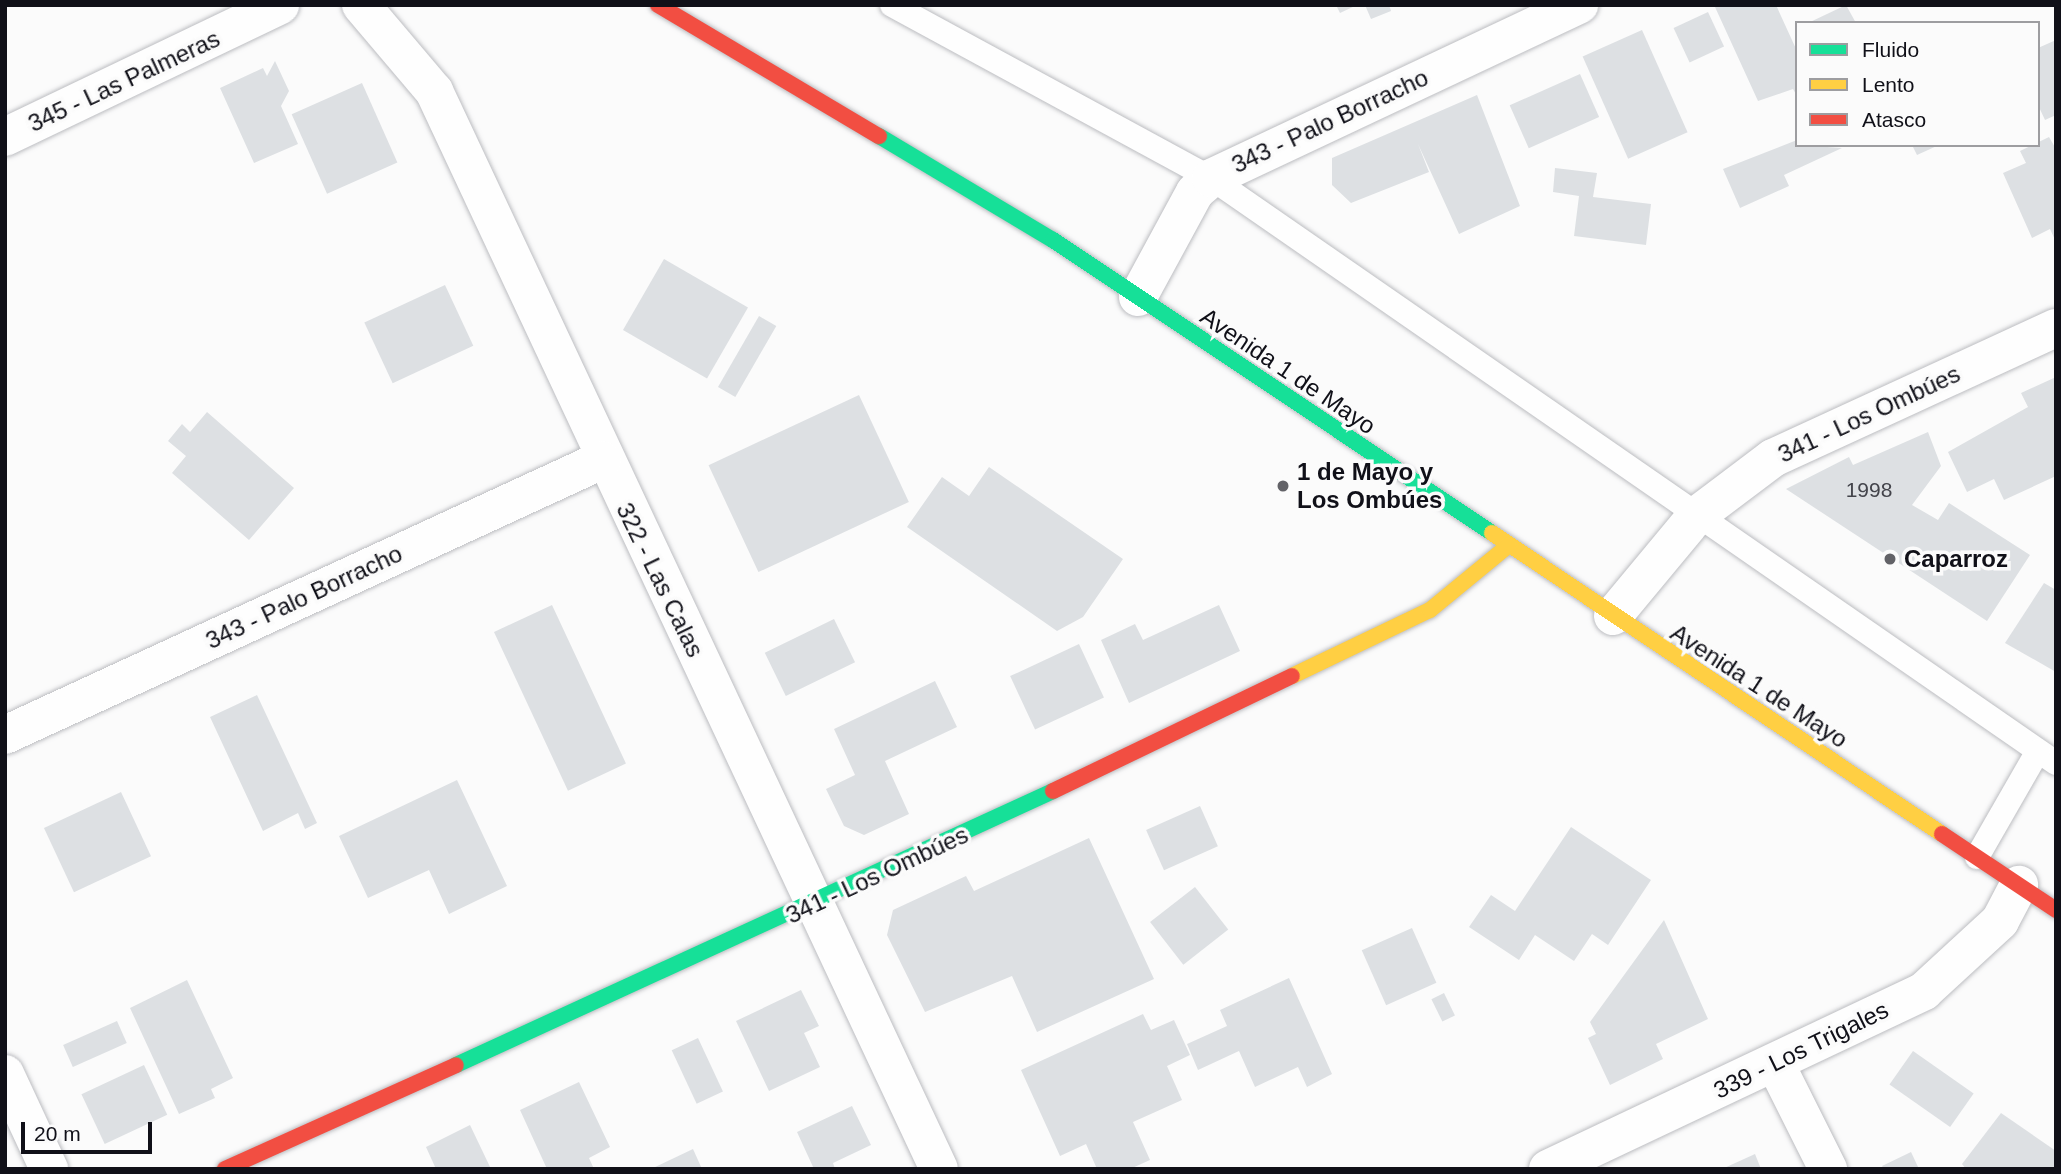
<!DOCTYPE html>
<meta charset="utf-8">
<style>
body{margin:0}
#map{position:relative;width:2061px;height:1174px;overflow:hidden;background:#fbfbfb;font-family:Helvetica,sans-serif}
div>[style]{position:absolute}
[style*='--x']{left:calc(var(--x)*1px);top:calc(var(--y)*1px);width:calc(var(--w)*1px);rotate:calc(var(--a)*1deg)}
.building>*{inset:0;background:#dde0e3;transform-origin:0 0}
.roads{filter:drop-shadow(0 0 2px #bcbdc1) drop-shadow(0 0 2px #bcbdc1)}
.lane>*{height:24px;margin:-12px;padding:0 12px;transform-origin:12px;border-radius:12px;background:#fefefe}
.street>*{height:38px;margin:-19px;padding:0 19px;transform-origin:19px;border-radius:19px;background:#fefefe}
.fast>*{height:16px;margin:-8px;padding:0 8px;transform-origin:8px;border-radius:8px;background:#16e098}
.slow>*{height:16px;margin:-8px;padding:0 8px;transform-origin:8px;border-radius:8px;background:#ffcf43}
.jam>*{height:16px;margin:-8px;padding:0 8px;transform-origin:8px;border-radius:8px;background:#f24e42}
.dots>*{width:19px;height:19px;translate:-50% -50%;box-sizing:border-box;border:4px solid #fbfbfb;border-radius:50%}
span{translate:-50% -50%;white-space:nowrap;text-align:center;line-height:1.15;-webkit-text-stroke:7px #fbfbfb;paint-order:stroke}
.number-label{font-size:21px;color:#43444b}
.number-label span{-webkit-text-stroke-width:0}
.street-label{font-size:24px;color:#101018}
.poi-label{font-size:24px;color:#101018;font-weight:700}
.left{translate:0 -50%;text-align:left}
.frame{position:absolute;inset:0;border:7px solid #101018;pointer-events:none}
.legend{position:absolute;left:1795px;top:21px;width:245px;height:126px;box-sizing:border-box;background:#fbfbfb;border:2px solid #9d9da0;margin:0;padding:9px 12px;list-style:none;font-size:21px;color:#101018}
.legend li{display:flex;align-items:center;gap:14px;height:35px}
.legend b{width:35px;border:2px solid #9d9da0}
.scale{position:absolute;left:21px;top:1122px;width:131px;height:32px;box-sizing:border-box;border:4px solid #101018;border-top:0;padding-left:9px;font-size:21px;line-height:24px;white-space:nowrap;color:#101018;-webkit-text-stroke:5px #fbfbfb;paint-order:stroke}
</style>
<div id="map">
<div class="building">
<div style="clip-path:polygon(1336px 5px,1357px 5px,1340px 13px)"></div>
<div style="clip-path:polygon(1365px 5px,1389px 5px,1391px 11px,1371px 19px)"></div>
<div style="clip-path:polygon(1776px 5px,1797px 51px,1797px 96px,1793px 89px,1758px 101px,1715px 7px)"></div>
<div style="clip-path:polygon(1846px 5px,1856px 23px,1808px 23px)"></div>
<div style="left:1708px;top:12px;width:38px;height:38px;rotate:65deg"></div>
<div style="left:1642px;top:30px;width:112px;height:65px;rotate:66deg"></div>
<div style="clip-path:polygon(2056px 40px,2056px 115px,2045px 120px,2038px 105px,2038px 48px)"></div>
<div style="clip-path:polygon(275px 61px,289px 91px,281px 106px,298px 144px,254px 163px,220px 88px,263px 68px,267px 76px)"></div>
<div style="left:1580px;top:74px;width:47px;height:77px;rotate:66deg"></div>
<div style="left:362px;top:83px;width:87px;height:77px;rotate:66deg"></div>
<div style="clip-path:polygon(1477px 95px,1520px 206px,1459px 234px,1418px 144px,1429px 172px,1351px 203px,1332px 185px,1332px 158px)"></div>
<div style="clip-path:polygon(2049px 137px,2056px 149px,2056px 242px,2050px 229px,2032px 238px,2003px 173px,2026px 163px,2020px 151px)"></div>
<div style="clip-path:polygon(1797px 140px,1797px 145px,1842px 148px,1784px 175px,1789px 186px,1740px 208px,1723px 169px)"></div>
<div style="clip-path:polygon(1912px 145px,1939px 145px,1917px 155px)"></div>
<div style="clip-path:polygon(1555px 168px,1597px 173px,1593px 197px,1651px 204px,1646px 245px,1574px 236px,1579px 196px,1553px 192px)"></div>
<div style="left:664px;top:259px;width:97px;height:82px;rotate:30deg"></div>
<div style="left:445px;top:285px;width:67px;height:89px;rotate:65deg"></div>
<div style="left:759px;top:316px;width:20px;height:82px;rotate:30deg"></div>
<div style="clip-path:polygon(2056px 377px,2056px 476px,2004px 500px,1994px 479px,1967px 492px,1948px 452px,2028px 407px,2021px 393px)"></div>
<div style="left:859px;top:395px;width:118px;height:166px;rotate:65deg"></div>
<div style="clip-path:polygon(207px 412px,294px 488px,249px 540px,172px 473px,186px 456px,168px 441px,182px 424px,190px 432px)"></div>
<div style="clip-path:polygon(1928px 432px,1941px 466px,1912px 505px,1938px 520px,1949px 503px,2030px 555px,1987px 621px,1786px 489px,1849px 457px,1853px 465px)"></div>
<div style="clip-path:polygon(989px 467px,1123px 559px,1083px 617px,1057px 631px,907px 527px,942px 477px,969px 496px)"></div>
<div style="clip-path:polygon(2044px 583px,2056px 590px,2056px 672px,2005px 643px)"></div>
<div style="left:552px;top:605px;width:175px;height:64px;rotate:65deg"></div>
<div style="clip-path:polygon(1219px 605px,1240px 651px,1129px 703px,1101px 640px,1135px 624px,1143px 640px)"></div>
<div style="left:834px;top:619px;width:48px;height:77px;rotate:64deg"></div>
<div style="left:1079px;top:644px;width:59px;height:76px;rotate:65deg"></div>
<div style="clip-path:polygon(935px 681px,957px 727px,885px 761px,909px 814px,864px 835px,844px 826px,826px 789px,855px 775px,834px 729px)"></div>
<div style="clip-path:polygon(257px 695px,317px 823px,305px 829px,298px 813px,263px 831px,210px 717px)"></div>
<div style="clip-path:polygon(457px 780px,507px 886px,449px 914px,429px 870px,368px 898px,339px 836px)"></div>
<div style="left:121px;top:792px;width:71px;height:85px;rotate:65deg"></div>
<div style="left:1200px;top:806px;width:44px;height:59px;rotate:66deg"></div>
<div style="clip-path:polygon(1571px 827px,1651px 880px,1608px 945px,1592px 934px,1574px 961px,1535px 935px,1519px 960px,1469px 927px,1491px 895px,1515px 911px)"></div>
<div style="clip-path:polygon(1089px 838px,1154px 979px,1037px 1032px,1012px 976px,925px 1012px,887px 935px,893px 910px,966px 876px,974px 891px)"></div>
<div style="left:1195px;top:887px;width:54px;height:57px;rotate:52deg"></div>
<div style="clip-path:polygon(1664px 920px,1708px 1019px,1656px 1044px,1663px 1059px,1610px 1085px,1588px 1038px,1596px 1034px,1590px 1022px)"></div>
<div style="left:1412px;top:928px;width:60px;height:55px;rotate:66deg"></div>
<div style="clip-path:polygon(1289px 978px,1332px 1074px,1307px 1087px,1298px 1067px,1255px 1087px,1239px 1051px,1198px 1070px,1187px 1044px,1227px 1026px,1220px 1010px)"></div>
<div style="clip-path:polygon(187px 980px,233px 1078px,211px 1089px,215px 1098px,179px 1114px,130px 1008px)"></div>
<div style="clip-path:polygon(801px 990px,819px 1026px,804px 1033px,820px 1067px,769px 1091px,736px 1021px)"></div>
<div style="left:1444px;top:993px;width:25px;height:14px;rotate:64deg"></div>
<div style="clip-path:polygon(1143px 1014px,1151px 1030px,1174px 1020px,1190px 1055px,1167px 1066px,1182px 1100px,1133px 1122px,1150px 1160px,1130px 1169px,1097px 1169px,1086px 1144px,1060px 1156px,1021px 1070px)"></div>
<div style="left:117px;top:1021px;width:24px;height:59px;rotate:66deg"></div>
<div style="left:698px;top:1038px;width:59px;height:29px;rotate:65deg"></div>
<div style="left:1913px;top:1051px;width:74px;height:41px;rotate:35deg"></div>
<div style="left:144px;top:1065px;width:55px;height:69px;rotate:65deg"></div>
<div style="clip-path:polygon(579px 1082px,610px 1147px,589px 1158px,594px 1169px,547px 1169px,520px 1110px)"></div>
<div style="clip-path:polygon(852px 1106px,871px 1145px,833px 1163px,835px 1169px,814px 1169px,797px 1132px)"></div>
<div style="clip-path:polygon(2001px 1113px,2056px 1151px,2056px 1169px,1966px 1169px,1962px 1164px)"></div>
<div style="clip-path:polygon(470px 1125px,491px 1169px,436px 1169px,426px 1147px)"></div>
<div style="clip-path:polygon(693px 1149px,702px 1169px,651px 1169px)"></div>
<div style="clip-path:polygon(1911px 1152px,1919px 1169px,1884px 1169px,1882px 1166px)"></div>
<div style="clip-path:polygon(1755px 1154px,1761px 1169px,1722px 1169px)"></div>
</div>
<div class="roads">
<div class="lane">
<div style="--x:892;--y:5;--w:363;--a:28.5"></div>
<div style="--x:1211;--y:178;--w:1028;--a:34.7"></div>
<div style="--x:1977;--y:857;--w:122;--a:-60.1"></div>
</div>
<div class="street">
<div style="--x:361;--y:5;--w:113;--a:49.7"></div>
<div style="--x:434;--y:91;--w:1190;--a:64.9"></div>
<div style="--x:5;--y:137;--w:305;--a:-25.6"></div>
<div style="--x:1138;--y:297;--w:119;--a:-61.5"></div>
<div style="--x:1195;--y:192;--w:21;--a:-41"></div>
<div style="--x:1211;--y:178;--w:407;--a:-25.2"></div>
<div style="--x:1613;--y:616;--w:130;--a:-50.3"></div>
<div style="--x:1696;--y:516;--w:96;--a:-37"></div>
<div style="--x:1773;--y:458;--w:311;--a:-24.7"></div>
<div style="--x:5;--y:735;--w:657;--a:-24.73"></div>
<div style="--x:1775;--y:1063;--w:119;--a:63.4"></div>
<div style="--x:5;--y:1074;--w:105;--a:65.1"></div>
<div style="--x:1548;--y:1169;--w:416;--a:-25.3"></div>
<div style="--x:1924;--y:991;--w:103;--a:-42.6"></div>
<div style="--x:2000;--y:921;--w:41;--a:-62.2"></div>
</div>
<div class="fast">
<div style="--x:879;--y:136;--w:203;--a:30.9"></div>
<div style="--x:1053;--y:240;--w:528;--a:33.72"></div>
<div style="--x:456;--y:1065;--w:657;--a:-24.65"></div>
</div>
<div class="slow">
<div style="--x:1492;--y:533;--w:541;--a:33.78"></div>
<div style="--x:1292;--y:676;--w:153;--a:-25.6"></div>
<div style="--x:1430;--y:610;--w:102;--a:-39.4"></div>
</div>
<div class="jam">
<div style="--x:658;--y:5;--w:257;--a:30.7"></div>
<div style="--x:1053;--y:791;--w:265;--a:-25.7"></div>
<div style="--x:1942;--y:834;--w:137;--a:33.7"></div>
<div style="--x:225;--y:1169;--w:253;--a:-24.2"></div>
</div>
</div>
<div class="dots">
<div style="left:1283px;top:486px;background:#626267"></div>
<div style="left:1890px;top:559px;background:#626267"></div>
</div>
<div class="number-label">
<span style="left:1869px;top:490px">1998</span>
</div>
<div class="street-label">
<span style="left:124px;top:81px;rotate:-25deg">345 - Las Palmeras</span>
<span style="left:1330px;top:121px;rotate:-25deg">343 - Palo Borracho</span>
<span style="left:1288px;top:371px;rotate:34deg">Avenida 1 de Mayo</span>
<span style="left:1869px;top:414px;rotate:-25deg">341 - Los Ombúes</span>
<span style="left:660px;top:580px;rotate:64deg">322 - Las Calas</span>
<span style="left:304px;top:597px;rotate:-25deg">343 - Palo Borracho</span>
<span style="left:1759px;top:686px;rotate:33deg">Avenida 1 de Mayo</span>
<span style="left:877px;top:875px;rotate:-25deg">341 - Los Ombúes</span>
<span style="left:1801px;top:1050px;rotate:-26deg">339 - Los Trigales</span>
</div>
<div class="poi-label">
<span class="left" style="left:1297px;top:486px">1 de Mayo y<br>Los Ombúes</span>
<span class="left" style="left:1904px;top:559px">Caparroz</span>
</div>
<div class="frame"></div>
<ul class="legend">
<li><b style="height:9px;background:#16e098"></b>Fluido</li>
<li><b style="height:9px;background:#ffcf43"></b>Lento</li>
<li><b style="height:9px;background:#f24e42"></b>Atasco</li>
</ul>
<div class="scale">20 m</div>
</div>
